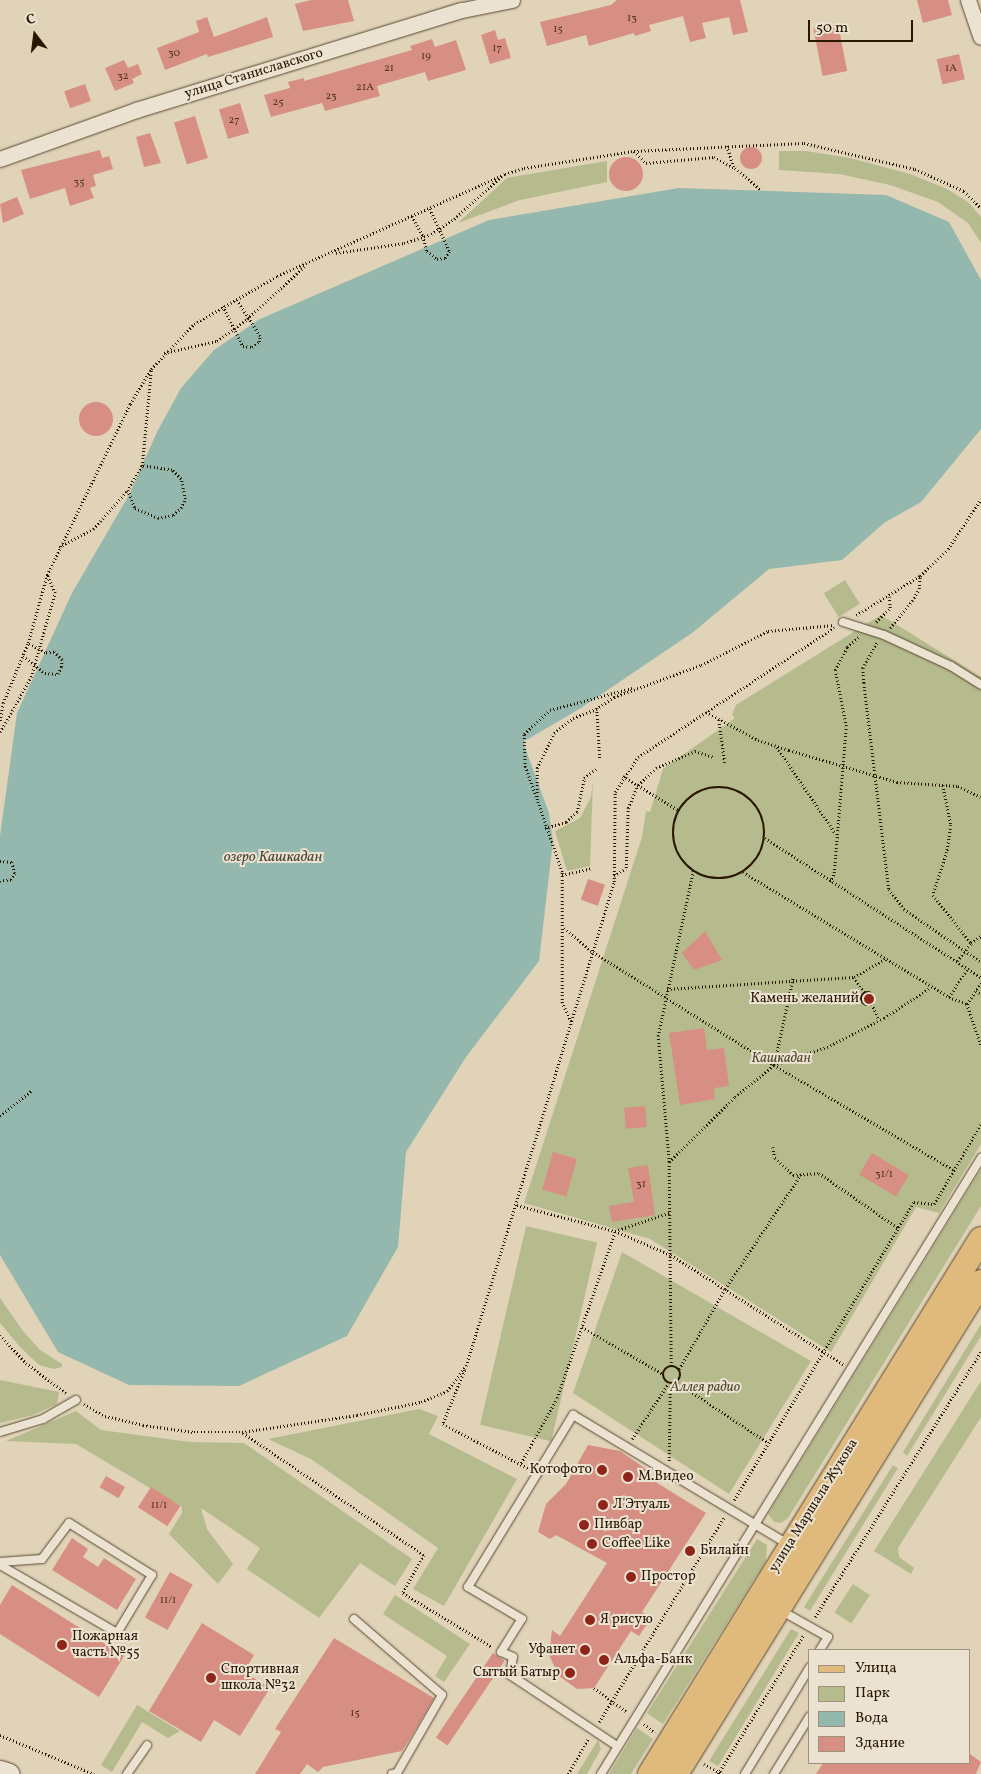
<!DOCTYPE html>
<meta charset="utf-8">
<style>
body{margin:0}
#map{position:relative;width:981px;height:1774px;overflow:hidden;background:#e0d3b8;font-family:Vollkorn,serif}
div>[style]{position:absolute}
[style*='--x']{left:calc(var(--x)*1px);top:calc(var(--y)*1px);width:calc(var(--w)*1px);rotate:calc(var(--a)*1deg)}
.green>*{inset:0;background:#b5bb8d;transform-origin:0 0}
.water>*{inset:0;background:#94b8ad}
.building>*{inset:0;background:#d78f83;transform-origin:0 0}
.round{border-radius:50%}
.path>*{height:2.5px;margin-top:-1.25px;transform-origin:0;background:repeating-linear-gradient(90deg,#2a1700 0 1px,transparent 0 3.5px)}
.path>.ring{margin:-1.25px;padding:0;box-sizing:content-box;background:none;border:2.5px solid #2a1700;border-radius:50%}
.roads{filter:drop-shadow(0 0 1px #58462e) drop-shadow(0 0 1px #58462e)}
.lane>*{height:8px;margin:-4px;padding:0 4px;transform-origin:4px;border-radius:4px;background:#ebe2d1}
.street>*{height:15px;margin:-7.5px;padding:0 7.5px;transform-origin:7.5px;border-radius:7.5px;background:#ebe2d1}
.secondary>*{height:21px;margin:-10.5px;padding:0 10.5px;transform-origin:10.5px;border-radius:10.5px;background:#ebe2d1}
.primary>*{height:24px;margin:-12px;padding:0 12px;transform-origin:12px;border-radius:12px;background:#e0ba7c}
.dots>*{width:14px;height:14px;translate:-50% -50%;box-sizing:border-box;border:2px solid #ebe2d1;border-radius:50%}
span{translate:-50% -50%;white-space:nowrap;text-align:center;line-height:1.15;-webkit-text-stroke:4px #ebe2d1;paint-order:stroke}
.number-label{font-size:11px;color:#553521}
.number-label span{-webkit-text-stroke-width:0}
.street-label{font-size:14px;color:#2a1700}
.poi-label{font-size:14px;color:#2a1700}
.right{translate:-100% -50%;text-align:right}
.left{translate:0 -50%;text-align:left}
.park-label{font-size:14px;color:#54482a;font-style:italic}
.water-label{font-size:15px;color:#4a4734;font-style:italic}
.legend{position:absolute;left:808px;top:1649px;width:162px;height:115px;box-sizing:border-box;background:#ebe2d1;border:1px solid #9e917d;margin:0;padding:6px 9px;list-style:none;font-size:15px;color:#2a1700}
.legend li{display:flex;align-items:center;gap:10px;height:25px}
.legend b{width:25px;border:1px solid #9e917d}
.north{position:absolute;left:10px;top:10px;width:50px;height:50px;-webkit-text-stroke:4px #ebe2d1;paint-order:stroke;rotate:345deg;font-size:14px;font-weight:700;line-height:20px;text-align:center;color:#2a1700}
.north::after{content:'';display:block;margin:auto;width:18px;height:22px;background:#2a1700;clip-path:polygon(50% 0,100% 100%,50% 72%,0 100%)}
.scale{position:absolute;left:808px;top:20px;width:105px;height:22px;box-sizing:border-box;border:2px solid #2a1700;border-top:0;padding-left:6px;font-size:15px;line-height:18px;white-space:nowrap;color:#2a1700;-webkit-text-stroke:4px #ebe2d1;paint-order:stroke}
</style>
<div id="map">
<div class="green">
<div style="clip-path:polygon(779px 151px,806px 151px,850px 158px,910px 174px,947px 189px,968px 202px,981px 217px,981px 243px,968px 223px,938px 202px,890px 185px,839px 174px,779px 170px)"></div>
<div style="clip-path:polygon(607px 161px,607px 182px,520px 200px,458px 223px,507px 178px)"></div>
<div style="left:845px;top:580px;width:28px;height:25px;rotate:58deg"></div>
<div style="clip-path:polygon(881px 615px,981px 677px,981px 1144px,939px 1213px,916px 1207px,831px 1352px,650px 1239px,524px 1203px,642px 837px,646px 811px,650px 812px,663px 769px,735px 718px,732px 715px,736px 705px)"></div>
<div style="clip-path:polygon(593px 781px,590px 866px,567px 871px,555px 831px,580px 818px,591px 797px)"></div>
<div style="clip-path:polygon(981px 1169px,981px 1206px,788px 1518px,781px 1523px,774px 1522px,768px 1514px)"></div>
<div style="left:526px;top:1226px;width:73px;height:204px;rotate:13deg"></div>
<div style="clip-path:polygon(622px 1252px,811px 1361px,729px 1494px,573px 1393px)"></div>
<div style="clip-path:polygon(0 1298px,23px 1331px,40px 1350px,62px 1364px,62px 1367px,54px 1369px,39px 1365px,20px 1347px,0 1323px)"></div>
<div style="clip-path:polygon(981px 1324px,981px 1336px,907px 1456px,903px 1452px)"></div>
<div style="clip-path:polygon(0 1380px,59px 1392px,57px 1404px,33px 1415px,0 1423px)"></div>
<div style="clip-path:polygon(981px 1381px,981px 1417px,898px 1548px,899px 1557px,914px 1568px,911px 1574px,874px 1551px)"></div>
<div style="clip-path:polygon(419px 1409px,438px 1416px,429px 1434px,517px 1479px,444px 1606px,413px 1589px,438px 1548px,311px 1459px,268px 1439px)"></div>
<div style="clip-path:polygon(76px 1411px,101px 1430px,190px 1442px,244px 1443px,412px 1559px,395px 1586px,360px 1563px,319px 1618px,247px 1569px,260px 1548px,201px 1508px,207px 1529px,233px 1564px,218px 1584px,169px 1534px,182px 1513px,182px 1507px,76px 1444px,6px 1441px)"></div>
<div style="clip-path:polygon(893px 1465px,898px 1468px,810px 1611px,804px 1607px)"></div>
<div style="clip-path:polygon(757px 1539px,767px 1545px,766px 1561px,663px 1724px,647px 1713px)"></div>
<div style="left:853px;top:1584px;width:20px;height:34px;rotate:33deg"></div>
<div style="clip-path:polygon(395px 1595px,470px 1644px,444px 1682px,435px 1676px,447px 1656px,383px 1614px)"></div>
<div style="clip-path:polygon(791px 1629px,799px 1633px,718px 1766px,709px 1761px)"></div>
<div style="clip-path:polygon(137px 1705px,180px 1731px,168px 1738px,142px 1722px,112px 1772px,101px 1765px)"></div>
<div style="clip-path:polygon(637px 1728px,653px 1739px,631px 1774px,609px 1774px)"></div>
<div style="clip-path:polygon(598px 1740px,601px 1749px,587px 1774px,577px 1774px)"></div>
</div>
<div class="water">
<div style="clip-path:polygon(679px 188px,886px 195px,949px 222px,981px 280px,981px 429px,921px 502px,884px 523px,842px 560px,769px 569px,692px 633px,581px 708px,523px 742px,549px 813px,553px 841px,539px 961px,466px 1057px,406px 1152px,398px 1247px,347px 1336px,239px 1386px,129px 1385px,58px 1352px,0 1255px,0 836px,17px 713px,72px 593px,129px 495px,157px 432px,181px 388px,214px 350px,260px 319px,489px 220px)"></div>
</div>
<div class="building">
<div style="clip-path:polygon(311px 0,348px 0,354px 21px,303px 31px,295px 4px)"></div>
<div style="clip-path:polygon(617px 0,740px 0,748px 32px,733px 35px,729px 17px,702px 23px,706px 38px,690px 42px,683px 16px,649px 25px,651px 31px,635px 36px,634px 33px,589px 46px,586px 35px,547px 46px,540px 22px,611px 5px)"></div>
<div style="clip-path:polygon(917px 0,948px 0,952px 15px,923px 23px)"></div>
<div style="clip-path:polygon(207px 17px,214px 37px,267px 17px,273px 37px,208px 57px,207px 54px,165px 70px,157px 48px,199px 32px,196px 21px)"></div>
<div style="left:838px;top:24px;width:48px;height:25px;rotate:79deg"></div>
<div style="clip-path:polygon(495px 30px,498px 40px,505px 38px,511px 58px,490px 64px,481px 35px)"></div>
<div style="clip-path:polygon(432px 39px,435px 47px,456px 40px,466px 70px,428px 81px,425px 72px,377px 86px,380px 96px,325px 111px,322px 103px,271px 117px,264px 95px,290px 88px,288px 82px,304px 78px,304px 81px,412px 50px,410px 46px)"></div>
<div style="left:959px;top:54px;width:26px;height:23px;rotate:77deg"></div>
<div style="clip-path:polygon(124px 60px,128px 68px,138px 64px,142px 74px,132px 79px,134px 83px,115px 91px,105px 68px)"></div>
<div style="left:85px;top:84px;width:18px;height:22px;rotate:71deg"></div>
<div style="left:240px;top:103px;width:31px;height:22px;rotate:73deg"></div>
<div style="left:195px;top:116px;width:44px;height:22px;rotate:73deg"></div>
<div style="clip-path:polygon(150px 133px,161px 163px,144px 167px,136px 137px)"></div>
<div class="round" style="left:740px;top:147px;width:22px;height:22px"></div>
<div style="clip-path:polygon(100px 150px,102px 158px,109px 156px,113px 169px,93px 175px,96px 186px,90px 188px,94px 198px,70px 206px,65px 188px,30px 199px,21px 170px)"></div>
<div class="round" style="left:609px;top:157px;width:34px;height:34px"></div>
<div style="clip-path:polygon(17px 197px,24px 214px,3px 223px,0 204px)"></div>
<div class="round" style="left:79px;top:402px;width:34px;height:34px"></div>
<div style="left:588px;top:879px;width:18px;height:22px;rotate:19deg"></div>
<div style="clip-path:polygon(705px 931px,722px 960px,694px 970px,682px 953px)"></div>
<div style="clip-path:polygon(704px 1028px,707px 1050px,724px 1048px,729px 1086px,714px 1088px,715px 1099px,680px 1105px,669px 1033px)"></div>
<div style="left:645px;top:1106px;width:21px;height:21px;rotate:85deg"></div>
<div style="left:553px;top:1152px;width:25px;height:39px;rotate:16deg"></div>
<div style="left:872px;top:1153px;width:43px;height:25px;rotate:31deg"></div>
<div style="clip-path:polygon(648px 1165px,655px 1215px,612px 1222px,609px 1206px,634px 1202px,628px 1168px)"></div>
<div style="clip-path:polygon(588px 1445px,620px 1451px,646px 1469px,657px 1483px,706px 1513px,642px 1612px,651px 1618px,639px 1636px,631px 1631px,594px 1688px,577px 1689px,559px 1676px,549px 1655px,552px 1630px,560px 1636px,607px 1563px,556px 1535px,550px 1539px,538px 1532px,546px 1504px,566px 1484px)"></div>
<div style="left:106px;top:1476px;width:22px;height:13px;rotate:30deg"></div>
<div style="left:151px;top:1487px;width:35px;height:24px;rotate:33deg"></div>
<div style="clip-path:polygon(72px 1538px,88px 1549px,83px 1557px,98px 1567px,104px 1558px,136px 1579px,117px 1610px,52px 1570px)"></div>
<div style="left:170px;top:1572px;width:26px;height:52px;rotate:29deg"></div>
<div style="clip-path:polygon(12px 1585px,124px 1656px,99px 1697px,0 1634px,0 1605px)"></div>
<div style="clip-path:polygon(202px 1623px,254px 1655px,244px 1672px,270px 1688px,240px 1736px,214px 1720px,201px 1742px,149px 1711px)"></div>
<div style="clip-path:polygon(334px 1638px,434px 1698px,414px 1732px,402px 1751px,323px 1767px,318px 1772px,307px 1764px,300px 1774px,255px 1774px,281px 1732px,275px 1729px)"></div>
<div style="left:493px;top:1653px;width:14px;height:102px;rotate:34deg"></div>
<div style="clip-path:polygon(970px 1754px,981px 1762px,976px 1774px,816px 1774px,823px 1763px,970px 1763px)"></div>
</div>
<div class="path">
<div style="--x:727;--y:146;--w:22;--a:72"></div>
<div style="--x:634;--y:151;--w:17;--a:45"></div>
<div style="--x:646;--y:163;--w:68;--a:-5"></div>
<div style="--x:714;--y:157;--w:24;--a:28"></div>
<div style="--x:735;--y:168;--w:34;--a:40"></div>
<div style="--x:412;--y:216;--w:23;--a:61"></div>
<div style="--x:423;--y:236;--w:16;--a:75"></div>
<div style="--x:427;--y:251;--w:13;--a:39"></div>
<div style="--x:437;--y:259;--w:8;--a:-7"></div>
<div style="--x:445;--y:258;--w:8;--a:-60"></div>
<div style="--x:449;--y:251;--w:47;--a:-114.9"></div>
<div style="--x:336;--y:253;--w:69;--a:-8.4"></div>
<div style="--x:404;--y:243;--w:28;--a:-18"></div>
<div style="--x:431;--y:234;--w:27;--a:-33"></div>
<div style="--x:454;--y:219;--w:64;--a:-41.9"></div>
<div style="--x:223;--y:306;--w:45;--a:63.4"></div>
<div style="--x:243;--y:346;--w:9;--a:6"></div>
<div style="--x:252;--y:347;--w:9;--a:-36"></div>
<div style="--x:259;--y:342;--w:6;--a:-81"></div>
<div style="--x:260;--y:336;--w:45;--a:-123.3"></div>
<div style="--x:164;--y:353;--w:54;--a:-12.8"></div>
<div style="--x:217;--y:341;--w:37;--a:-36"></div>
<div style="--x:247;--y:319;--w:79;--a:-42.4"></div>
<div style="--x:142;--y:466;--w:28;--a:120"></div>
<div style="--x:128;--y:490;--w:19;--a:69"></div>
<div style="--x:135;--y:508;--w:25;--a:23"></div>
<div style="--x:158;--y:518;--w:15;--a:-11"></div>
<div style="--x:173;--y:515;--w:11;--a:-41"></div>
<div style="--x:181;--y:508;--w:10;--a:-66"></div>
<div style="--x:185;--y:499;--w:20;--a:-101"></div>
<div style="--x:181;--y:479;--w:13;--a:-135"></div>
<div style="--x:172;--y:470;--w:30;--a:-172"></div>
<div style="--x:142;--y:466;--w:96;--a:-84.6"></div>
<div style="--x:59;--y:547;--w:38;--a:-28"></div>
<div style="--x:93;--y:529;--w:52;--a:-48.1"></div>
<div style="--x:856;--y:615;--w:75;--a:-31.4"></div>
<div style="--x:920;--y:576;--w:39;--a:-44"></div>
<div style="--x:948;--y:549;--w:60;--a:-56.6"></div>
<div style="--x:876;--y:622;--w:20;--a:-45"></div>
<div style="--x:890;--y:608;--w:11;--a:-95"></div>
<div style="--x:890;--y:628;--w:35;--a:-51"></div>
<div style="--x:912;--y:601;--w:14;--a:-60"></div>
<div style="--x:919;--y:589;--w:13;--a:-86"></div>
<div style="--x:877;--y:643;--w:29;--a:119"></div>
<div style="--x:863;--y:668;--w:15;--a:86"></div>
<div style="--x:864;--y:683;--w:208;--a:83.1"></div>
<div style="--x:889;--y:889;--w:25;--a:53"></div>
<div style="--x:904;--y:909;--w:93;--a:34.5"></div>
<div style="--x:23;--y:656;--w:28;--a:38"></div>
<div style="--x:45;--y:673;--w:13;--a:4"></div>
<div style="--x:58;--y:674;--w:8;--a:-67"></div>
<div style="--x:61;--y:667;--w:7;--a:-82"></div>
<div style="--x:62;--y:660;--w:11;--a:-135"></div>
<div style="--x:54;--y:652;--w:9;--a:174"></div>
<div style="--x:45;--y:653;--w:20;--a:-150"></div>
<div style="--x:597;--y:708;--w:52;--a:86.7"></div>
<div style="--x:706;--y:712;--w:59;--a:28.3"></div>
<div style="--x:758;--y:740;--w:33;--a:18"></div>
<div style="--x:789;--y:750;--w:113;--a:16.5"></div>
<div style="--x:897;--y:782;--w:61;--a:3.8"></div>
<div style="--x:958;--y:786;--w:25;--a:26"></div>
<div style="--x:719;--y:720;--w:43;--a:82.1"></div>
<div style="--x:0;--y:721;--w:18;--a:-81"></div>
<div style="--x:3;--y:703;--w:65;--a:-67.4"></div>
<div style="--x:28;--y:643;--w:71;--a:-74.4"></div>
<div style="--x:47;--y:575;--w:190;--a:-64.1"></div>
<div style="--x:130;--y:404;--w:41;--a:-59"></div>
<div style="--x:151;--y:369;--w:62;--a:-46.3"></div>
<div style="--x:194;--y:324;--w:96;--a:-30"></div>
<div style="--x:277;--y:276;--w:250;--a:-24.1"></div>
<div style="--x:505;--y:174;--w:20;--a:-18"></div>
<div style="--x:524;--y:168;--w:111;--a:-8.8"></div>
<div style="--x:634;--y:151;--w:170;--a:-2.7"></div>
<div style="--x:804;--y:143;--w:114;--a:13.2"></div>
<div style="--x:915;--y:169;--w:54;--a:24.2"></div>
<div style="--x:964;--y:191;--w:24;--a:45"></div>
<div style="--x:0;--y:732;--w:63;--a:-60.6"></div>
<div style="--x:31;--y:677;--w:87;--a:-74.1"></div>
<div style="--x:55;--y:593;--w:20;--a:-114"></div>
<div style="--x:777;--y:747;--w:105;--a:55.9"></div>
<div style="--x:623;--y:776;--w:65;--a:31.7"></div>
<div style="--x:943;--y:785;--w:41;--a:78.7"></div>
<div style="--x:951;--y:825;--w:27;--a:98"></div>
<div style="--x:947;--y:852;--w:45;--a:108"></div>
<div style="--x:933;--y:895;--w:61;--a:51.6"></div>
<div class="ring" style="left:673px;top:787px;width:89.5px;height:89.5px"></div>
<div style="--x:536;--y:797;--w:32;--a:-110"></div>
<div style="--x:525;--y:767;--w:33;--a:-92"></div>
<div style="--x:524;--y:734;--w:35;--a:-43"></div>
<div style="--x:550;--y:710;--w:85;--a:-15"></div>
<div style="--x:545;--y:828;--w:22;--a:-16"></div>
<div style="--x:566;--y:822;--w:15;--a:-42"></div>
<div style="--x:577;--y:812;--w:35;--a:-78"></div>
<div style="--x:584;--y:778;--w:15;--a:-37"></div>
<div style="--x:765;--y:838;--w:257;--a:32.8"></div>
<div style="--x:0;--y:861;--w:12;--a:5"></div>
<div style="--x:12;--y:862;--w:11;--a:75"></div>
<div style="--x:15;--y:873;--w:8;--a:120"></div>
<div style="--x:11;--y:880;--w:11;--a:175"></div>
<div style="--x:743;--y:872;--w:241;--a:31.2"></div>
<div style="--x:949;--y:997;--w:19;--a:21"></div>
<div style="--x:967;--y:1004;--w:25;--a:-56"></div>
<div style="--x:562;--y:875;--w:31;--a:-13"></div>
<div style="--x:614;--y:876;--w:14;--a:-34"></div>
<div style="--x:626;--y:868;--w:60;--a:-88.1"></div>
<div style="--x:628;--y:808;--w:25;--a:-67"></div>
<div style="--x:638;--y:785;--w:25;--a:-43"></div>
<div style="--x:656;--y:768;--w:43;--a:-23.6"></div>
<div style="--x:695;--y:751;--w:20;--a:18"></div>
<div style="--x:830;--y:882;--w:10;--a:-66"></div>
<div style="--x:834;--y:873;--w:147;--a:-85.3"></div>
<div style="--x:846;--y:726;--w:57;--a:-101.1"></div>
<div style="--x:835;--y:670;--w:26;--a:-62"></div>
<div style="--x:847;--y:647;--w:16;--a:-40"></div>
<div style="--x:564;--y:928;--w:38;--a:40"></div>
<div style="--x:593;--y:952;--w:213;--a:32"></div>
<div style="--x:774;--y:1065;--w:208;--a:30.3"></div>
<div style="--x:957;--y:961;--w:23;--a:-52"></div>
<div style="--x:971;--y:943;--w:12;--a:-35"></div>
<div style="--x:854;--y:977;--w:18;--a:56"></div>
<div style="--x:667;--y:989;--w:187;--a:-3.7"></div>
<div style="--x:854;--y:977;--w:36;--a:-30"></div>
<div style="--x:976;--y:991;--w:6;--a:31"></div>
<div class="ring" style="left:861px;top:992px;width:11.5px;height:11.5px"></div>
<div style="--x:949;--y:997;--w:33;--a:-57"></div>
<div style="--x:872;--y:1004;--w:17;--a:66"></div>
<div style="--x:967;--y:1004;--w:43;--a:71.1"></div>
<div style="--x:571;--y:1022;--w:21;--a:-115"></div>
<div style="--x:562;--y:1003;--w:131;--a:-90"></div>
<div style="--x:562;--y:872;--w:76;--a:-109.1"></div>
<div style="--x:537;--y:800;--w:32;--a:-90"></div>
<div style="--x:537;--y:768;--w:39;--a:-64"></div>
<div style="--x:554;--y:733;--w:24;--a:-38"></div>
<div style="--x:573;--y:718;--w:25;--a:-21"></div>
<div style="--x:596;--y:709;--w:22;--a:-34"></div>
<div style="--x:614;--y:697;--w:93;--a:-20.2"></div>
<div style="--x:701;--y:665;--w:75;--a:-26.9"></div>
<div style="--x:768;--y:631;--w:66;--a:-5.2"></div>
<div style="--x:774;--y:1065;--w:89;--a:-77.7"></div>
<div style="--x:0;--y:1116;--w:40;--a:-39"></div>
<div style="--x:773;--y:1147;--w:11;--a:80"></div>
<div style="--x:775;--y:1158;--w:25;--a:43"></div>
<div style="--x:793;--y:1175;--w:26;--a:-4"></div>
<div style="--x:819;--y:1173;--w:96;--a:34.8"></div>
<div style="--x:669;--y:1162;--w:126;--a:-95"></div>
<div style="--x:658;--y:1036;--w:169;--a:-78"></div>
<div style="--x:517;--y:1205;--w:101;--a:14.9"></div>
<div style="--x:615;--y:1231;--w:61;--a:23.2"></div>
<div style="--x:671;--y:1255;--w:204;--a:32.4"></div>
<div style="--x:582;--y:1327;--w:94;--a:30.1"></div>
<div style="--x:0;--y:1335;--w:38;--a:47"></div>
<div style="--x:26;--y:1363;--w:50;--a:36.9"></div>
<div class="ring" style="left:663px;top:1366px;width:15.5px;height:15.5px"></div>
<div style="--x:671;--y:1366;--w:204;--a:-90.6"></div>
<div style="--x:669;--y:1162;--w:93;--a:-44.6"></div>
<div style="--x:735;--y:1097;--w:50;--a:-39.4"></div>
<div style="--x:774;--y:1065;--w:56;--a:-18.8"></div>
<div style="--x:827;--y:1047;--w:64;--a:-27"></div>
<div style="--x:884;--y:1018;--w:56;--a:-33.4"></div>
<div style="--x:679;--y:1369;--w:92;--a:-60.1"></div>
<div style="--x:725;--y:1289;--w:138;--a:-56.5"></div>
<div style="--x:465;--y:1370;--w:58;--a:112.2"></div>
<div style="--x:443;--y:1424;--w:96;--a:27.4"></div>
<div style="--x:678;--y:1383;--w:107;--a:33.5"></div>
<div style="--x:84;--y:1404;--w:24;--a:30"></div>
<div style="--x:105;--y:1416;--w:39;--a:13"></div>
<div style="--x:143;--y:1425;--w:51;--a:7.8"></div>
<div style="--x:194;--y:1432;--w:48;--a:0"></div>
<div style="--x:242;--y:1432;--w:116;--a:-8.4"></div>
<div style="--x:357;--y:1415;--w:65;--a:-11.5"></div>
<div style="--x:421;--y:1402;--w:28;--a:-23"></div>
<div style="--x:447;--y:1391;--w:31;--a:-53"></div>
<div style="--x:466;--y:1366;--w:506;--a:-73"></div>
<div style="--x:614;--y:882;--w:90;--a:-89.4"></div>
<div style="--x:615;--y:792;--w:42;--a:-56.7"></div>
<div style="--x:638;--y:757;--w:235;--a:-33.4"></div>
<div style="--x:243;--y:1433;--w:218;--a:34"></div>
<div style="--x:424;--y:1555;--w:43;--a:118.9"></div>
<div style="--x:403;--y:1593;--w:104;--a:31.2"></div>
<div style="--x:632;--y:1439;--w:66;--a:-56.8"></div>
<div style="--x:669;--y:1461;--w:76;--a:-89.2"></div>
<div style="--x:521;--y:1463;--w:74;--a:-61"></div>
<div style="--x:557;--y:1398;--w:177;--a:-70.8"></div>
<div style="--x:615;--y:1231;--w:59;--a:-18.7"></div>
<div style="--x:734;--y:1500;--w:348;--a:-58.9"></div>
<div style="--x:914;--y:1202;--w:20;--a:6"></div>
<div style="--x:934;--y:1204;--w:93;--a:-59.6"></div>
<div style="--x:815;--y:1617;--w:314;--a:-58"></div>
<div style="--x:594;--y:1688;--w:41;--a:36"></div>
<div style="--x:599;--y:1722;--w:240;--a:-58.6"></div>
<div style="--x:644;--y:1724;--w:14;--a:39"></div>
<div style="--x:0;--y:1735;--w:102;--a:22.5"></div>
<div style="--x:704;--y:1764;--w:21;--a:28"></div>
<div style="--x:568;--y:1774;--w:40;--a:-60.3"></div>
<div style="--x:718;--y:1774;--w:164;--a:-58.4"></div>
</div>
<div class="roads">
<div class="lane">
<div style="--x:843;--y:622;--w:43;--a:17.6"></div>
<div style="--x:884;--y:635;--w:74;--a:24.8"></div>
<div style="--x:951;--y:666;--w:36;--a:32"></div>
<div style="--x:0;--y:1432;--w:45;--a:-16.8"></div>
<div style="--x:43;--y:1419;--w:38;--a:-30"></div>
<div style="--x:0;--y:1562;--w:42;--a:-4.1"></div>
<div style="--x:42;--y:1559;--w:45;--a:-53.1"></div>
<div style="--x:69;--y:1523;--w:98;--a:32.1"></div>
<div style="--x:152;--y:1575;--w:68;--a:121.1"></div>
<div style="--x:117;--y:1633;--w:135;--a:-149.8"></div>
<div style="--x:780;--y:1610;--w:55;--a:29.4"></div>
<div style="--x:828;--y:1637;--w:15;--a:122"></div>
<div style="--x:354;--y:1619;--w:116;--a:40.8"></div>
<div style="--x:442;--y:1695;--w:90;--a:120"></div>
<div style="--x:397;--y:1773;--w:5;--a:169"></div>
<div style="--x:617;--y:1746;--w:128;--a:-146.4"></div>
<div style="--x:510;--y:1675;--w:18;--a:-81"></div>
<div style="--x:513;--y:1657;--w:13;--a:-157"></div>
<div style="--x:501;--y:1652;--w:39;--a:-58"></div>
<div style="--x:522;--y:1619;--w:63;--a:-149.3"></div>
<div style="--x:468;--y:1587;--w:202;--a:-58.6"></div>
<div style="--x:573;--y:1415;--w:251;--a:31"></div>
<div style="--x:127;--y:1774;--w:35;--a:-55"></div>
<div style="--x:601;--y:1774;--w:724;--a:-58.33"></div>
<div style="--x:745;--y:1774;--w:125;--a:-58.7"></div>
<div style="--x:774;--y:1774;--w:68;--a:-58.2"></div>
</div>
<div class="street">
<div style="--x:968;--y:0;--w:39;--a:71"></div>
<div style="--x:0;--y:159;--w:145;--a:-19.8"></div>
<div style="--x:136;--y:110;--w:341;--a:-17.1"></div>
<div style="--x:462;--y:10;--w:51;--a:-11.3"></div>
</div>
<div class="secondary">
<div style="--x:0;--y:1771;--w:9;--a:18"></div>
</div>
<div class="primary">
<div style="--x:650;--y:1774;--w:629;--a:-58.26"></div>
<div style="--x:676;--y:1774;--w:579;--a:-58.2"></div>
</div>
</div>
<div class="dots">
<div style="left:869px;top:999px;background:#8f2418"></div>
<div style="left:602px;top:1470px;background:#8f2418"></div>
<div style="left:628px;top:1477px;background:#8f2418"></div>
<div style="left:603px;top:1505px;background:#8f2418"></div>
<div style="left:584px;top:1525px;background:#8f2418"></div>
<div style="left:592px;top:1544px;background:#8f2418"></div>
<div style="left:690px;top:1551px;background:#8f2418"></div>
<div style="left:631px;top:1577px;background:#8f2418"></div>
<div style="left:590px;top:1620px;background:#8f2418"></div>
<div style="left:62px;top:1645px;background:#8f2418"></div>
<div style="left:585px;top:1650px;background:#8f2418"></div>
<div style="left:604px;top:1660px;background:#8f2418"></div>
<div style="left:570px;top:1673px;background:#8f2418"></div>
<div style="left:211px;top:1678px;background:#8f2418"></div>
</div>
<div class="number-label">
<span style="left:632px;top:19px">13</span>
<span style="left:558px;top:30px">15</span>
<span style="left:497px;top:49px">17</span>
<span style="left:174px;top:54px">30</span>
<span style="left:426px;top:57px">19</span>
<span style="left:389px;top:69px">21</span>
<span style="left:951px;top:69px">1А</span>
<span style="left:123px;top:77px">32</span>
<span style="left:365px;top:88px">21А</span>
<span style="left:331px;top:97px">23</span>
<span style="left:278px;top:103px">25</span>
<span style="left:234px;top:121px">27</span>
<span style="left:79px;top:183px">35</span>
<span style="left:884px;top:1175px">31/1</span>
<span style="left:641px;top:1185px">31</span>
<span style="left:159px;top:1506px">11/1</span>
<span style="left:168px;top:1601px">11/1</span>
<span style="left:355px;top:1714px">15</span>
</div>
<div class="street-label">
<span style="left:254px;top:74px;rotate:-17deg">улица Станиславского</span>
<span style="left:814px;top:1506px;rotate:-58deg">улица Маршала Жукова</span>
</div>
<div class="poi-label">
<span class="right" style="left:859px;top:999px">Камень желаний</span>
<span class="right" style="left:592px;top:1470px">Котофото</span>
<span class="left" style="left:638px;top:1477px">М.Видео</span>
<span class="left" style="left:613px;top:1505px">Л'Этуаль</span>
<span class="left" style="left:594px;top:1525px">Пивбар</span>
<span class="left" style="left:602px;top:1544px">Coffee Like</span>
<span class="left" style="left:700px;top:1551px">Билайн</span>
<span class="left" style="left:641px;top:1577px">Простор</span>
<span class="left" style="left:600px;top:1620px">Я рисую</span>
<span class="left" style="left:72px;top:1645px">Пожарная<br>часть №55</span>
<span class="right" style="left:575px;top:1650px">Уфанет</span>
<span class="left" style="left:614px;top:1660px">Альфа-Банк</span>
<span class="left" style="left:221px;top:1678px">Спортивная<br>школа №32</span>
<span class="right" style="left:560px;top:1673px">Сытый Батыр</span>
</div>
<div class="park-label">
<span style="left:781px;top:1059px">Кашкадан</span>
<span style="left:705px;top:1388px">Аллея радио</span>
</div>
<div class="water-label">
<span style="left:273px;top:858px">озеро Кашкадан</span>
</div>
<ul class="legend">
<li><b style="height:6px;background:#e0ba7c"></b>Улица</li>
<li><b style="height:14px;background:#b5bb8d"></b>Парк</li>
<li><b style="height:14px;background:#94b8ad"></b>Вода</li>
<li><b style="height:14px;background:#d78f83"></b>Здание</li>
</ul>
<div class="north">С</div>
<div class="scale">50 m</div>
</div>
